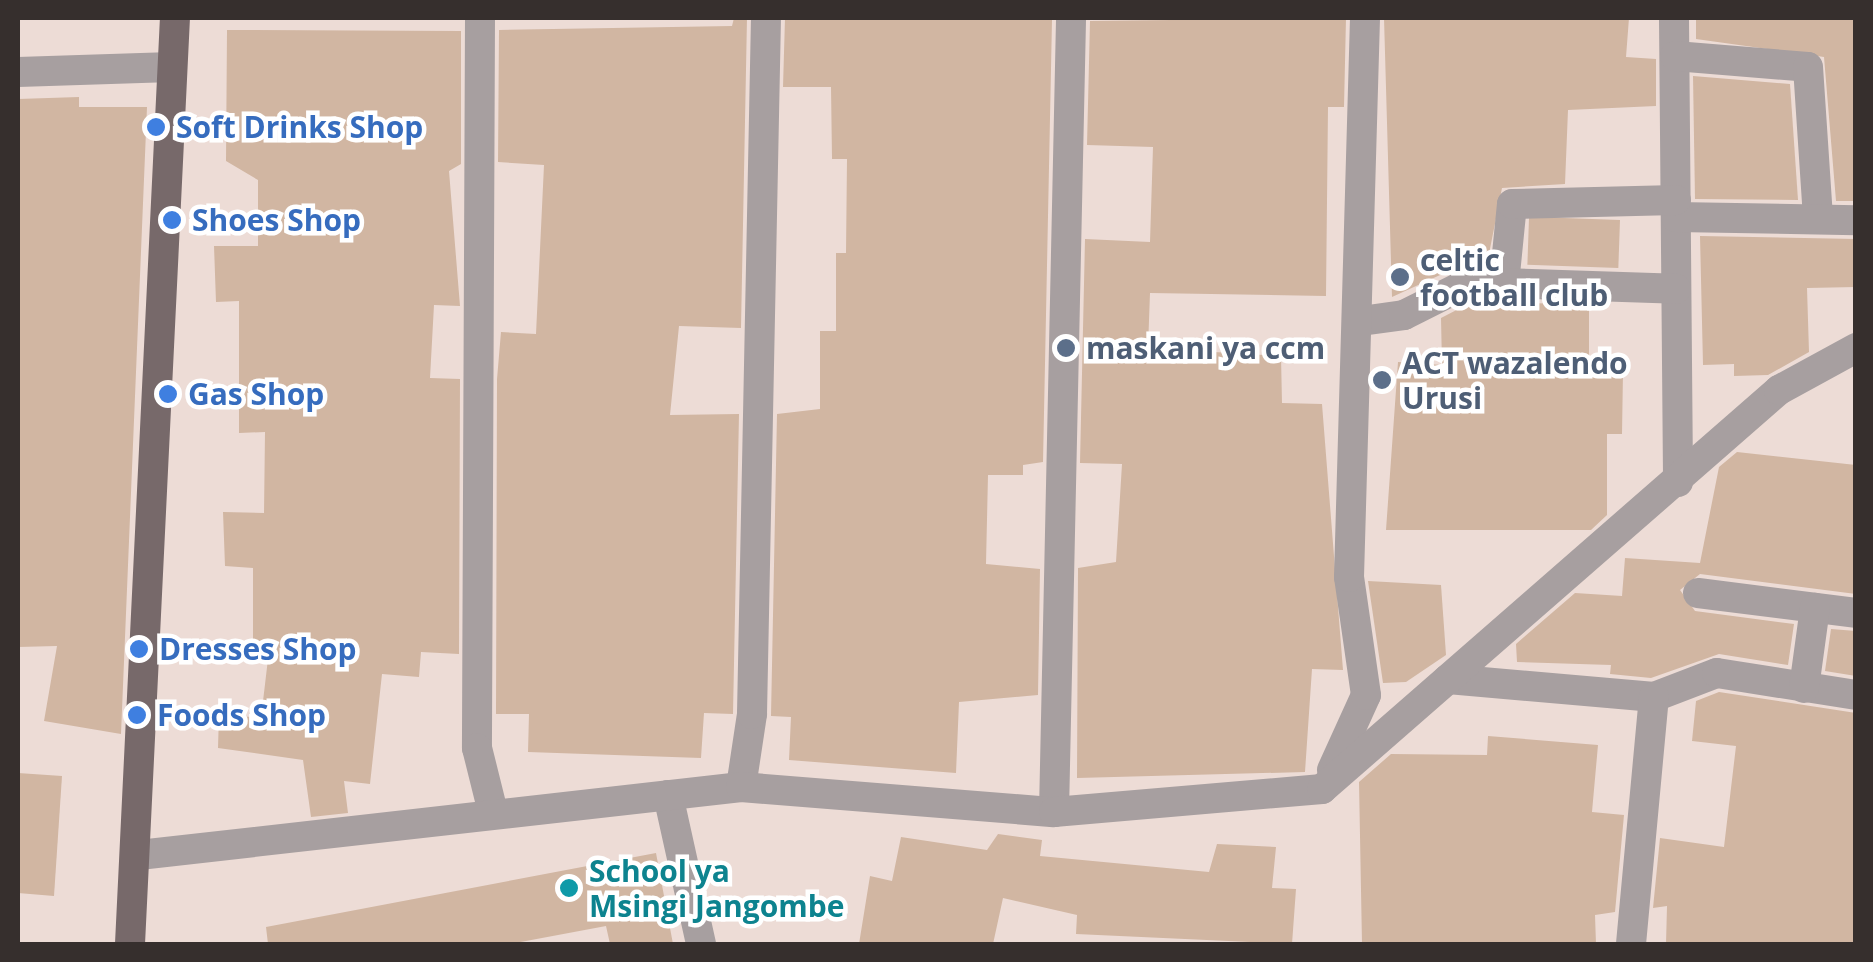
<!DOCTYPE html>
<style>
body{margin:0}
#map{position:relative;width:1873px;height:962px;overflow:hidden;background:#eddcd6;font-family:"Open Sans",sans-serif}
div>[style]{position:absolute}
[style*='--x']{left:calc(var(--x)*1px);top:calc(var(--y)*1px);width:calc(var(--w)*1px);rotate:calc(var(--a)*1deg)}
.building>*{inset:0;background:#d1b6a2;transform-origin:0 0}
.minor>*{height:30px;margin:-15px;padding:0 15px;transform-origin:15px;border-radius:15px;background:#a79fa0}
.major>*{height:30px;margin:-15px;padding:0 15px;transform-origin:15px;border-radius:15px;background:#77696a}
.dots>*{width:28px;height:28px;translate:-50% -50%;box-sizing:border-box;border:5px solid #fff;border-radius:50%}
span{translate:-50% -50%;white-space:nowrap;text-align:center;line-height:1.15;-webkit-text-stroke:9px #fff;paint-order:stroke}
.shop-label{font-size:30px;color:#366cbe;font-weight:700}
.left{translate:0 -50%;text-align:left}
.service-label{font-size:30px;color:#4e5e75;font-weight:700}
.culture-label{font-size:30px;color:#0d838f;font-weight:700}
.frame{position:absolute;inset:0;border:20px solid #362f2d;pointer-events:none}
</style>
<div id="map">
<div class="building">
<div style="clip-path:polygon(734px 18px,747px 18px,741px 328px,679px 326px,670px 415px,739px 414px,733px 714px,704px 713px,701px 758px,528px 752px,529px 714px,496px 714px,497px 379px,501px 332px,536px 334px,544px 165px,498px 162px,499px 30px,732px 26px)"></div>
<div style="clip-path:polygon(785px 18px,1052px 20px,1043px 462px,1023px 465px,1023px 475px,988px 475px,986px 564px,1040px 569px,1038px 695px,959px 702px,956px 773px,789px 760px,791px 717px,771px 716px,777px 414px,820px 409px,820px 331px,836px 331px,836px 253px,846px 253px,847px 159px,832px 159px,831px 87px,783px 87px)"></div>
<div style="clip-path:polygon(1346px 18px,1344px 107px,1328px 107px,1326px 296px,1150px 293px,1148px 348px,1281px 356px,1282px 403px,1322px 404px,1343px 670px,1312px 669px,1305px 772px,1077px 778px,1078px 568px,1116px 562px,1122px 464px,1080px 463px,1085px 239px,1150px 242px,1153px 147px,1087px 145px,1090px 21px)"></div>
<div style="clip-path:polygon(1384px 18px,1629px 18px,1626px 57px,1656px 59px,1656px 106px,1568px 110px,1565px 184px,1502px 188px,1487px 264px,1462px 265px,1392px 297px)"></div>
<div style="clip-path:polygon(1696px 18px,1856px 18px,1856px 201px,1836px 201px,1824px 57px,1696px 39px)"></div>
<div style="clip-path:polygon(227px 30px,461px 31px,461px 164px,449px 171px,460px 306px,434px 305px,430px 378px,460px 379px,459px 654px,421px 652px,419px 677px,382px 674px,370px 784px,344px 781px,348px 813px,311px 817px,303px 760px,218px 748px,219px 714px,261px 718px,270px 642px,253px 641px,253px 568px,225px 566px,223px 512px,264px 513px,265px 432px,239px 433px,239px 301px,216px 302px,214px 246px,258px 246px,258px 180px,226px 161px)"></div>
<div style="clip-path:polygon(1693px 76px,1790px 84px,1798px 200px,1695px 199px)"></div>
<div style="clip-path:polygon(79px 97px,79px 107px,147px 107px,121px 734px,44px 721px,57px 646px,18px 647px,18px 99px)"></div>
<div style="left:1620px;top:220px;width:48px;height:91px;rotate:92deg"></div>
<div style="clip-path:polygon(1700px 236px,1856px 239px,1856px 287px,1807px 288px,1809px 352px,1768px 375px,1734px 376px,1734px 364px,1703px 365px)"></div>
<div style="clip-path:polygon(1474px 301px,1589px 305px,1589px 371px,1623px 372px,1622px 434px,1607px 434px,1607px 515px,1591px 530px,1386px 530px,1398px 362px,1442px 365px,1441px 318px)"></div>
<div style="clip-path:polygon(1737px 452px,1856px 465px,1856px 594px,1700px 574px,1680px 590px,1695px 611px,1794px 624px,1788px 665px,1719px 654px,1651px 678px,1610px 674px,1611px 665px,1517px 662px,1516px 644px,1575px 593px,1622px 596px,1625px 558px,1700px 563px,1719px 467px)"></div>
<div style="clip-path:polygon(1368px 581px,1441px 585px,1446px 655px,1406px 682px,1383px 683px)"></div>
<div style="clip-path:polygon(1831px 629px,1856px 631px,1856px 676px,1825px 671px)"></div>
<div style="clip-path:polygon(1719px 692px,1856px 713px,1856px 944px,1666px 944px,1667px 906px,1653px 908px,1660px 838px,1724px 847px,1736px 746px,1692px 741px,1696px 701px)"></div>
<div style="clip-path:polygon(1488px 736px,1598px 745px,1592px 812px,1624px 815px,1615px 912px,1595px 915px,1596px 944px,1362px 944px,1359px 782px,1391px 754px,1487px 755px)"></div>
<div style="clip-path:polygon(18px 773px,62px 776px,54px 896px,18px 893px)"></div>
<div style="clip-path:polygon(998px 834px,1042px 840px,1040px 856px,1209px 872px,1217px 844px,1276px 847px,1272px 888px,1296px 889px,1292px 944px,1076px 934px,1077px 915px,1003px 898px,993px 944px,859px 944px,870px 876px,892px 881px,901px 837px,987px 850px)"></div>
<div style="clip-path:polygon(656px 853px,673px 944px,610px 944px,606px 926px,510px 944px,268px 944px,266px 927px)"></div>
</div>
<div class="minor">
<div style="--x:480;--y:18;--w:730;--a:90.24"></div>
<div style="--x:477;--y:748;--w:66;--a:76"></div>
<div style="--x:1674;--y:18;--w:464;--a:89.5"></div>
<div style="--x:1675;--y:56;--w:133;--a:4.7"></div>
<div style="--x:1808;--y:67;--w:152;--a:86.2"></div>
<div style="--x:18;--y:72;--w:154;--a:-1.9"></div>
<div style="--x:1676;--y:217;--w:180;--a:1"></div>
<div style="--x:1504;--y:284;--w:80;--a:-84.3"></div>
<div style="--x:1512;--y:204;--w:164;--a:-1.4"></div>
<div style="--x:1361;--y:321;--w:43;--a:-7.9"></div>
<div style="--x:1404;--y:315;--w:74;--a:-26.6"></div>
<div style="--x:1470;--y:282;--w:206;--a:1.9"></div>
<div style="--x:1698;--y:593;--w:159;--a:7.2"></div>
<div style="--x:1448;--y:679;--w:207;--a:5"></div>
<div style="--x:1654;--y:697;--w:67;--a:-20.9"></div>
<div style="--x:1717;--y:673;--w:141;--a:9"></div>
<div style="--x:1804;--y:688;--w:81;--a:-82.2"></div>
<div style="--x:1332;--y:770;--w:82;--a:-65.6"></div>
<div style="--x:1366;--y:695;--w:119;--a:-98.2"></div>
<div style="--x:1349;--y:577;--w:559;--a:-88.36"></div>
<div style="--x:741;--y:787;--w:74;--a:-81.4"></div>
<div style="--x:752;--y:714;--w:696;--a:-88.85"></div>
<div style="--x:668;--y:795;--w:153;--a:77.5"></div>
<div style="--x:1054;--y:812;--w:794;--a:-88.77"></div>
<div style="--x:139;--y:855;--w:606;--a:-6.44"></div>
<div style="--x:741;--y:787;--w:314;--a:4.6"></div>
<div style="--x:1054;--y:812;--w:269;--a:-4.9"></div>
<div style="--x:1322;--y:789;--w:607;--a:-41.12"></div>
<div style="--x:1779;--y:390;--w:88;--a:-28.6"></div>
<div style="--x:1631;--y:944;--w:248;--a:-84.7"></div>
</div>
<div class="major">
<div style="--x:130;--y:944;--w:927;--a:-87.22"></div>
</div>
<div class="dots">
<div style="left:156px;top:127px;background:#3f7fe0"></div>
<div style="left:172px;top:220px;background:#3f7fe0"></div>
<div style="left:1400px;top:277px;background:#5c6f8a"></div>
<div style="left:1066px;top:348px;background:#5c6f8a"></div>
<div style="left:1382px;top:380px;background:#5c6f8a"></div>
<div style="left:168px;top:394px;background:#3f7fe0"></div>
<div style="left:139px;top:649px;background:#3f7fe0"></div>
<div style="left:137px;top:715px;background:#3f7fe0"></div>
<div style="left:569px;top:888px;background:#0f9aa8"></div>
</div>
<div class="shop-label">
<span class="left" style="left:176px;top:127px">Soft Drinks Shop</span>
<span class="left" style="left:192px;top:220px">Shoes Shop</span>
<span class="left" style="left:188px;top:394px">Gas Shop</span>
<span class="left" style="left:159px;top:649px">Dresses Shop</span>
<span class="left" style="left:157px;top:715px">Foods Shop</span>
</div>
<div class="service-label">
<span class="left" style="left:1420px;top:277px">celtic<br>football club</span>
<span class="left" style="left:1086px;top:348px">maskani ya ccm</span>
<span class="left" style="left:1402px;top:380px">ACT wazalendo<br>Urusi</span>
</div>
<div class="culture-label">
<span class="left" style="left:589px;top:888px">School ya<br>Msingi Jangombe</span>
</div>
<div class="frame"></div>
</div>
